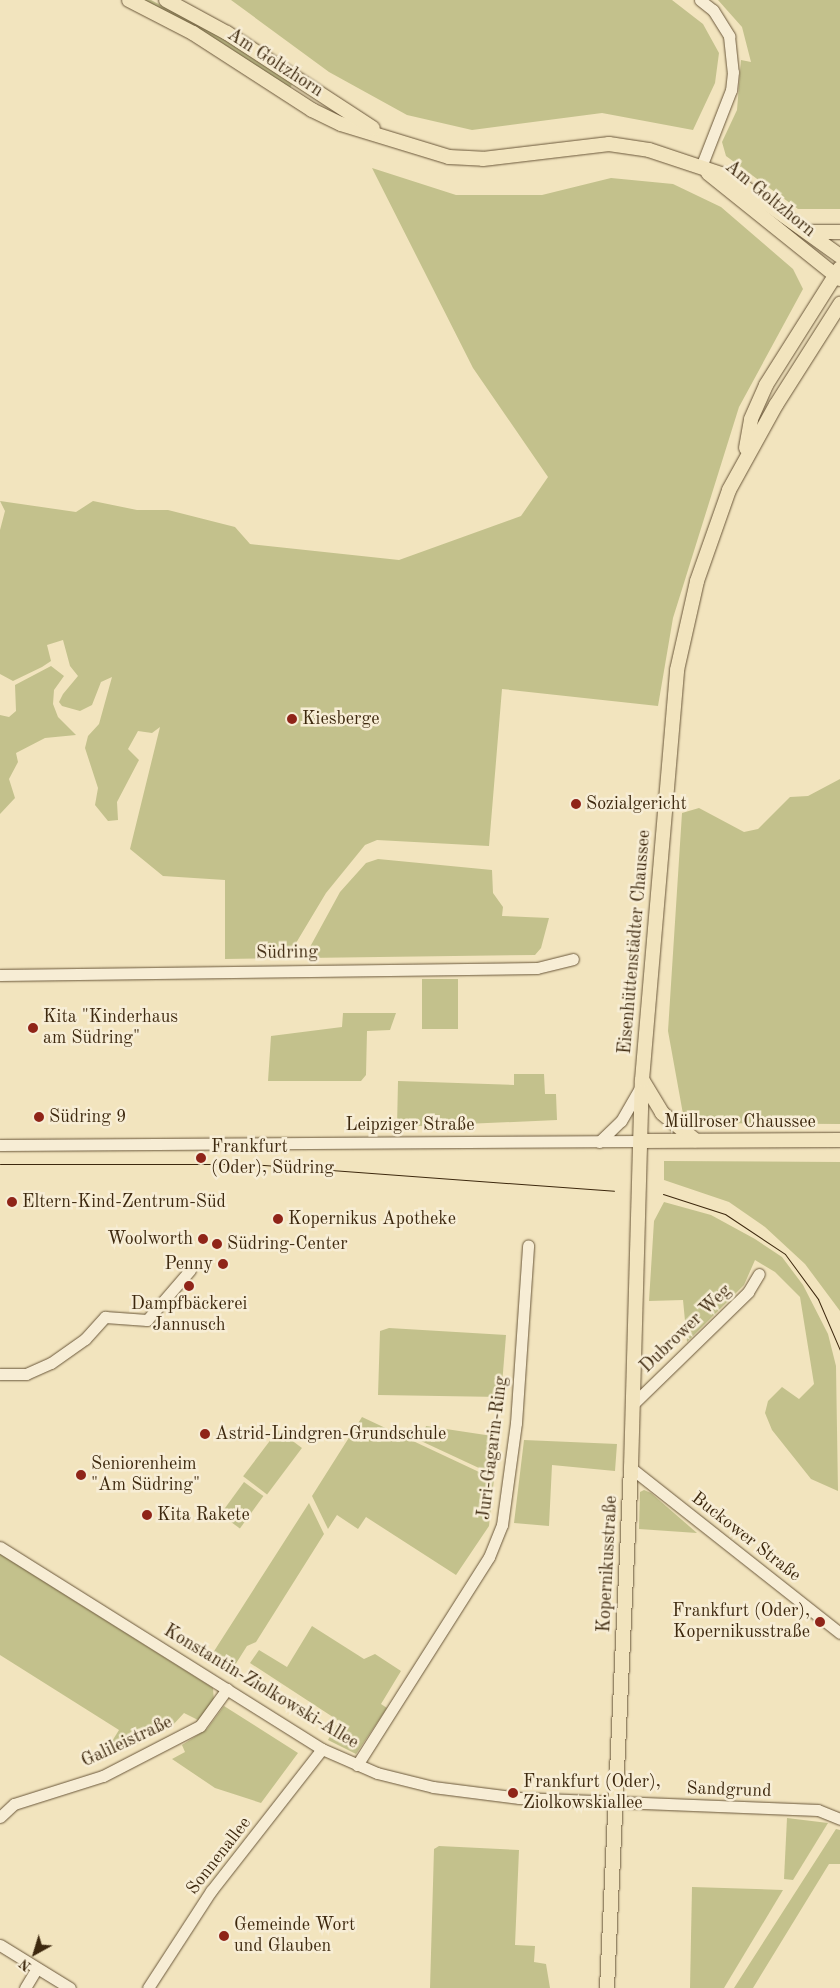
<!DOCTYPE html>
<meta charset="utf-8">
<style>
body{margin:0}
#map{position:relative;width:840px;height:1988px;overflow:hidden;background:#f2e4be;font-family:"Old Standard TT",serif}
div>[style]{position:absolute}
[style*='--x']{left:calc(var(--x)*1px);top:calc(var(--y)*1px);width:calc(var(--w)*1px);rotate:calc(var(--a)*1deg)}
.green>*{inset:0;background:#c3c18c;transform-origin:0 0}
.roads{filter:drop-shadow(0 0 1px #6a573a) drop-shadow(0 0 1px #6a573a)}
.minor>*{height:11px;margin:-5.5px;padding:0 5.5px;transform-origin:5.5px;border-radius:5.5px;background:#f7edd5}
.major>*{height:14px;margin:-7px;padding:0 7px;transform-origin:7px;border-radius:7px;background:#f2e4be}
.tram>*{height:1px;margin:-0.5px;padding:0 0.5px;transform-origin:0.5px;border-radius:0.5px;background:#3d280e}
.dots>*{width:14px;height:14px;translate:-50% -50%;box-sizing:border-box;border:2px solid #f7edd5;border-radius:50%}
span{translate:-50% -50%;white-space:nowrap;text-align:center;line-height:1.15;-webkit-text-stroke:5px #f7edd5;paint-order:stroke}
.street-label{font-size:18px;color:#3d280e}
.poi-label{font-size:18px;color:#3d280e}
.left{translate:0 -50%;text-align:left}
.right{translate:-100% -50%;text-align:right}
.north{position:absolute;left:10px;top:1928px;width:50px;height:50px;-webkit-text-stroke:4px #f7edd5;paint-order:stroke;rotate:219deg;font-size:14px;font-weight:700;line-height:20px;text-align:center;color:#3d280e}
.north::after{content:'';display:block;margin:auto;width:18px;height:22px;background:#3d280e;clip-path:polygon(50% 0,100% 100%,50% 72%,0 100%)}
</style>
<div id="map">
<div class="green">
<div style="clip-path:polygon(141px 0,151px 0,216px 34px,292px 84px,290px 89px,222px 43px)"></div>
<div style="clip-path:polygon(231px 0,672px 0,703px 24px,719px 53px,715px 83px,693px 130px,602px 113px,472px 130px,407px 115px,329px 72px)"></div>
<div style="clip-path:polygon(718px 0,840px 0,840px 209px,798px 209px,726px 156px,722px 142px,737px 110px,741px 60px,751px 62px,742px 27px)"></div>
<div style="clip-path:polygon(372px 168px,456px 195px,542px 195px,611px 178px,673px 184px,721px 207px,793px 269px,803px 289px,739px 407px,673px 618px,658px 706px,502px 689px,489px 846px,377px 840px,365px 845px,326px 893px,287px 958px,225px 959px,225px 880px,163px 876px,130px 849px,160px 727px,152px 733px,138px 731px,128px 749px,139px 760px,117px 802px,118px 820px,108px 821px,95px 805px,98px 788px,85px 748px,88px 736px,99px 724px,112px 677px,101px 682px,92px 705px,80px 711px,62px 706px,59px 702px,63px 694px,78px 676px,70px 666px,63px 640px,47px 645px,51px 661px,42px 667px,13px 681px,0 674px,0 530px,5px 511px,0 501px,76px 512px,93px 501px,137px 510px,168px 510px,235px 527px,250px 544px,399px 560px,521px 516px,548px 477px,473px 368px)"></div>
<div style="clip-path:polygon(51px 666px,64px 676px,54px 690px,53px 704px,58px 717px,76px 735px,45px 738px,16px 753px,18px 762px,9px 779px,15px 798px,0 814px,0 715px,9px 717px,16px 711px,15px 685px)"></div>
<div style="clip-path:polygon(840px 779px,840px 1124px,697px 1123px,683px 1114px,668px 1031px,682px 813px,699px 808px,744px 832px,758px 829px,790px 797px,808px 796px)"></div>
<div style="clip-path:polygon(378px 859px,492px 870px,493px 893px,503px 907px,502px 916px,549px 918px,541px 948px,535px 955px,304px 958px,340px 892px,366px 863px)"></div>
<div style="left:422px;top:979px;width:36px;height:50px"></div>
<div style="clip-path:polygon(343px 1013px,396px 1013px,390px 1030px,367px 1031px,366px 1075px,361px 1081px,268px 1081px,271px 1036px,342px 1027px)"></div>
<div style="clip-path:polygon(514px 1074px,544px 1074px,545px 1094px,556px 1094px,557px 1120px,397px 1127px,398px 1081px,514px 1085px)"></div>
<div style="clip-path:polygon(664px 1161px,840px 1162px,840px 1311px,805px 1264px,765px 1227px,729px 1202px,664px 1180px)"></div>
<div style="clip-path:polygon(664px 1202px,711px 1215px,755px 1239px,782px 1257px,803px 1285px,828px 1334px,836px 1366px,838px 1491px,811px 1479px,772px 1430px,765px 1413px,768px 1401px,782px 1387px,799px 1399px,814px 1384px,800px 1297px,775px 1272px,755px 1260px,744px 1285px,687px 1342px,683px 1300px,649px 1301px,654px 1221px)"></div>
<div style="clip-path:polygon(389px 1328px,506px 1335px,501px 1397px,378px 1395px,380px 1331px)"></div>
<div style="clip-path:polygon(362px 1417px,494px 1479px,489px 1526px,456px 1575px,366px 1517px,358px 1529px,337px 1515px,328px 1529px,312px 1496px)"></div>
<div style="clip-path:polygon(426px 1426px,499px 1437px,494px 1475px,421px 1441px)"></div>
<div style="left:278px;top:1430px;width:30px;height:58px;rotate:37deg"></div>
<div style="clip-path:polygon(524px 1440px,617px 1444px,615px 1471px,552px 1465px,549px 1526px,514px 1523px)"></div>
<div style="left:244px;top:1482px;width:24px;height:40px;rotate:36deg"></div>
<div style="clip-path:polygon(644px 1490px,651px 1493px,697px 1533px,639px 1529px,640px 1492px)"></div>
<div style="clip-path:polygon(309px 1503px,324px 1534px,256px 1642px,247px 1646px,230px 1673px,209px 1659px)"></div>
<div style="clip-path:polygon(0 1554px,213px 1688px,214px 1702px,198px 1720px,184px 1713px,172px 1726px,111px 1757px,104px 1754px,119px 1730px,0 1655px)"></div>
<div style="clip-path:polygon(312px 1626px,364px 1659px,375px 1654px,401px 1671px,381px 1704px,387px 1708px,356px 1754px,328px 1740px,339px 1721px,250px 1663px,259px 1650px,287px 1667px)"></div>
<div style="clip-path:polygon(224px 1706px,298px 1753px,261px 1803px,215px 1788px,172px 1759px,185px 1752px,182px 1745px,207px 1729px)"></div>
<div style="clip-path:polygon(787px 1818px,828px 1823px,793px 1880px,784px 1879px)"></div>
<div style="clip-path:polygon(836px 1829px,840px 1830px,840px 1864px,829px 1864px,753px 1988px,734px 1988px)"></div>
<div style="clip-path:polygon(439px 1846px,519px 1850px,515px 1945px,535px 1946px,534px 1962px,546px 1964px,550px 1988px,430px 1988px,434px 1849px)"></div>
<div style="clip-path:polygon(692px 1887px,783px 1890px,724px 1988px,690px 1988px)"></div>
</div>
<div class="roads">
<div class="minor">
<div style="--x:700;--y:0;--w:16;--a:38"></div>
<div style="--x:713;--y:10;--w:31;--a:58"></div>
<div style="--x:729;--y:36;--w:36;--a:84"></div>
<div style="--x:733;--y:72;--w:18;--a:96"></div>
<div style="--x:731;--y:90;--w:83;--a:111.3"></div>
<div style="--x:0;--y:975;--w:537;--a:-0.75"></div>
<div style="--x:537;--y:968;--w:37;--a:-14"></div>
<div style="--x:599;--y:1142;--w:30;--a:-44"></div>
<div style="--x:621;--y:1121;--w:38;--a:-60"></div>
<div style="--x:0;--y:1145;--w:641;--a:-0.36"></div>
<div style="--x:0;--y:1374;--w:26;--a:0"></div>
<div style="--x:26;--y:1374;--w:27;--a:-24"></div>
<div style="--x:51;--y:1363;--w:42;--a:-35.2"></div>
<div style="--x:85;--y:1339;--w:30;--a:-48"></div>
<div style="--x:105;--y:1317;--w:42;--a:4.1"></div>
<div style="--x:147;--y:1320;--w:66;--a:-49.3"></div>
<div style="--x:632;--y:1405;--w:162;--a:-44.2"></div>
<div style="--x:748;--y:1292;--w:21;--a:-59"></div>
<div style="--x:631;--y:1468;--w:266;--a:38.3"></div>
<div style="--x:0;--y:1547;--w:380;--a:32.1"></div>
<div style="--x:322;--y:1749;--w:60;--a:23.6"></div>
<div style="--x:377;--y:1773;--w:58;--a:14"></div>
<div style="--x:433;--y:1787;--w:87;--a:7.3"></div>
<div style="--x:519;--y:1798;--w:299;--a:2.3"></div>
<div style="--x:818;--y:1810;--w:24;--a:22"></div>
<div style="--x:357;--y:1765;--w:246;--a:-57.6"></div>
<div style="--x:489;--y:1557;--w:35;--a:-68"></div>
<div style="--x:502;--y:1525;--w:103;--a:-82.2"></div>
<div style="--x:516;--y:1423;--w:178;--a:-86.1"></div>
<div style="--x:0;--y:1817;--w:19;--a:-43"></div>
<div style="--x:14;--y:1804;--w:93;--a:-17.5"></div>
<div style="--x:103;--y:1776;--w:109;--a:-27.3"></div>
<div style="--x:200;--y:1726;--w:46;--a:-53.9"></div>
<div style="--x:0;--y:1945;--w:82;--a:31.6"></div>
<div style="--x:25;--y:1988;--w:23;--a:-59"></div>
<div style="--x:148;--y:1988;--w:116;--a:-57"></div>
<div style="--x:211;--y:1891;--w:180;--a:-52"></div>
</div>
<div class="major">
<div style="--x:129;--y:0;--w:72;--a:27.3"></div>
<div style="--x:193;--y:33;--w:142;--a:32.9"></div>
<div style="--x:312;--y:110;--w:32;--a:26"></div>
<div style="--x:341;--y:124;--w:113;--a:17"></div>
<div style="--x:449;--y:157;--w:34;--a:3"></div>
<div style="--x:483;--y:159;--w:127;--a:-6.8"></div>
<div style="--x:609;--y:144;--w:40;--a:8.5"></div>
<div style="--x:649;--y:150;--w:85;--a:18.4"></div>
<div style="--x:730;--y:177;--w:135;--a:35.7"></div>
<div style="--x:166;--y:0;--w:69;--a:28.4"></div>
<div style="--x:227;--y:33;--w:174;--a:33.1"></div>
<div style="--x:708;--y:173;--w:169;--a:38.8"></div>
<div style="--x:809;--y:232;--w:31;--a:0"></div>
<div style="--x:746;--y:448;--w:29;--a:-80"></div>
<div style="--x:751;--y:419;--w:37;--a:-66"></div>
<div style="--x:766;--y:385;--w:138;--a:-57.7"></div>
<div style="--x:643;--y:1081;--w:37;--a:59"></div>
<div style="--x:662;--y:1113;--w:43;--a:39.3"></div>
<div style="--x:641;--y:1141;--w:199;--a:-0.3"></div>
<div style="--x:607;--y:1988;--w:521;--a:-87.36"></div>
<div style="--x:631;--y:1468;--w:388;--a:-88.4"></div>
<div style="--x:642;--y:1080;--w:411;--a:-85.1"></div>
<div style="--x:677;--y:670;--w:91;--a:-77.3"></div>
<div style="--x:697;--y:581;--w:96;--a:-70.6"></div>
<div style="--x:729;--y:490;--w:97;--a:-61.1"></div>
<div style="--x:776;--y:405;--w:120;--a:-57.6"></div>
</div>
</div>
<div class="tram">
<div style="--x:0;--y:1164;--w:249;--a:0"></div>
<div style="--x:249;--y:1164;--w:366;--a:4.2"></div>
<div style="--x:663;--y:1194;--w:65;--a:17.9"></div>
<div style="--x:725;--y:1214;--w:72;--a:33.7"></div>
<div style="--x:785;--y:1254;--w:56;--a:53.7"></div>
<div style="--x:818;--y:1299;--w:56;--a:66.7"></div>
</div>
<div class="dots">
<div style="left:292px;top:719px;background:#8f2418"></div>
<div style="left:576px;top:804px;background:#8f2418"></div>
<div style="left:33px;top:1028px;background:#8f2418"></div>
<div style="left:39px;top:1117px;background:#8f2418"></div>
<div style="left:201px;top:1158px;background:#8f2418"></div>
<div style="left:12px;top:1202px;background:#8f2418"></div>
<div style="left:278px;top:1219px;background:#8f2418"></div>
<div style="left:203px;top:1239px;background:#8f2418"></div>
<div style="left:217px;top:1244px;background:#8f2418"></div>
<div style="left:223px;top:1264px;background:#8f2418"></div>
<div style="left:189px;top:1286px;background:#8f2418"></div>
<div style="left:205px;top:1434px;background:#8f2418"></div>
<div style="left:81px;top:1475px;background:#8f2418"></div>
<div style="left:147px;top:1515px;background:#8f2418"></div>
<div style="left:820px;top:1622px;background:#8f2418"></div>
<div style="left:513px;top:1793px;background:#8f2418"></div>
<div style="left:224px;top:1936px;background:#8f2418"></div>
</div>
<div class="street-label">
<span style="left:275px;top:63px;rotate:33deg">Am Goltzhorn</span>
<span style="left:770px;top:199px;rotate:39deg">Am Goltzhorn</span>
<span style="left:635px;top:942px;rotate:-85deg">Eisenhüttenstädter Chaussee</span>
<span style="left:287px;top:953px;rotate:-1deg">Südring</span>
<span style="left:740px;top:1122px">Müllroser Chaussee</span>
<span style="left:410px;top:1125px">Leipziger Straße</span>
<span style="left:686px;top:1329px;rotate:-44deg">Dubrower Weg</span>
<span style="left:493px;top:1448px;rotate:-83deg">Juri-Gagarin-Ring</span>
<span style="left:746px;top:1537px;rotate:38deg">Buckower Straße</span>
<span style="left:608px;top:1564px;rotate:-87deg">Kopernikusstraße</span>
<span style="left:261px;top:1687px;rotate:31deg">Konstantin-Ziolkowski-Allee</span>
<span style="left:127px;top:1742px;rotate:-25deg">Galileistraße</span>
<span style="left:729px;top:1790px;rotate:2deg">Sandgrund</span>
<span style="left:219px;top:1856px;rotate:-52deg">Sonnenallee</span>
</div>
<div class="poi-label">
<span class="left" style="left:302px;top:719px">Kiesberge</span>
<span class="left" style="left:586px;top:804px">Sozialgericht</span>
<span class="left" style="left:43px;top:1028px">Kita "Kinderhaus<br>am Südring"</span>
<span class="left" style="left:49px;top:1117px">Südring 9</span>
<span class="left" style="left:211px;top:1158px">Frankfurt<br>(Oder), Südring</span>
<span class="left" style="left:22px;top:1202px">Eltern-Kind-Zentrum-Süd</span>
<span class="left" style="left:288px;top:1219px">Kopernikus Apotheke</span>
<span class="right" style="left:193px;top:1239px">Woolworth</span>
<span class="left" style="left:227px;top:1244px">Südring-Center</span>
<span class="right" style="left:213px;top:1264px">Penny</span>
<span style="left:189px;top:1315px">Dampfbäckerei<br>Jannusch</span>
<span class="left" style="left:215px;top:1434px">Astrid-Lindgren-Grundschule</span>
<span class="left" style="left:91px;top:1475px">Seniorenheim<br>"Am Südring"</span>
<span class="left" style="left:157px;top:1515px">Kita Rakete</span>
<span class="right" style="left:810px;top:1622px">Frankfurt (Oder),<br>Kopernikusstraße</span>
<span class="left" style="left:523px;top:1793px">Frankfurt (Oder),<br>Ziolkowskiallee</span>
<span class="left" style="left:234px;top:1936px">Gemeinde Wort<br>und Glauben</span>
</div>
<div class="north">N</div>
</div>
